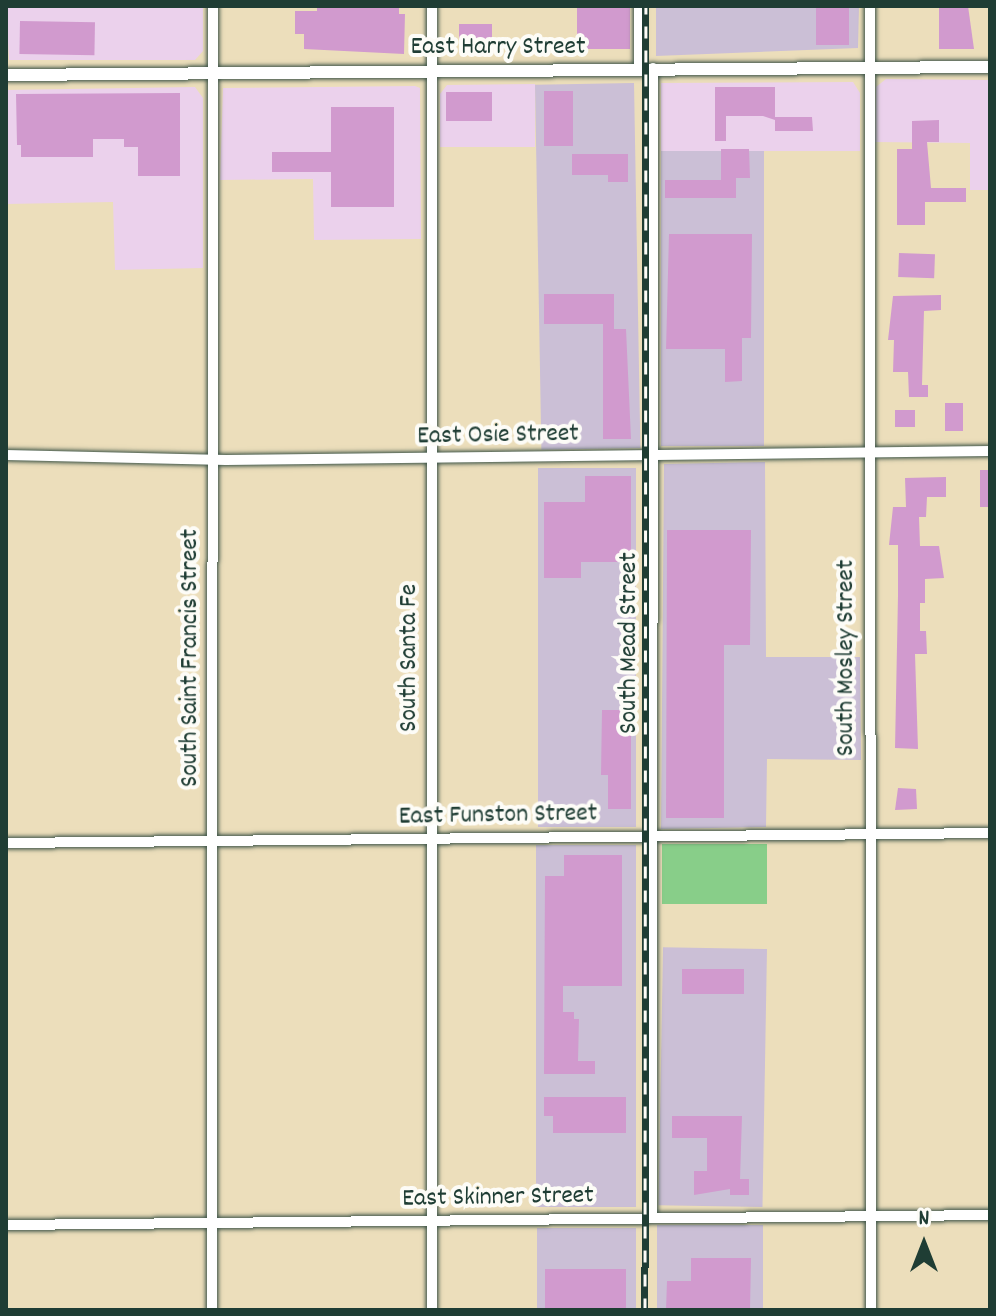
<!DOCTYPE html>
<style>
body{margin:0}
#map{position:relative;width:996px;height:1316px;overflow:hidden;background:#ecdebb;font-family:Dekko,sans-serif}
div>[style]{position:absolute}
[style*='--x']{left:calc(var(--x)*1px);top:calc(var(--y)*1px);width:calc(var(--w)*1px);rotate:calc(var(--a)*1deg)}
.built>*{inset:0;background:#ebd1ec}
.industrial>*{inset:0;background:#cbbfd6;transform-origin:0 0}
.green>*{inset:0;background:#88ce89;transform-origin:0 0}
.building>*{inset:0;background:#d19ace;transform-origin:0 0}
.roads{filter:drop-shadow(0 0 2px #3e5548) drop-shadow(0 0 2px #3e5548)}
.minor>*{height:10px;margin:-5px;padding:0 5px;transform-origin:5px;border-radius:5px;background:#fff}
.tertiary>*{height:12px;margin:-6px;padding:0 6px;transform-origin:6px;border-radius:6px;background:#fff}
.rail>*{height:7px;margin-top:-3.5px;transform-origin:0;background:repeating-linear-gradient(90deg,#fdfcf7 0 12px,#1f3d34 0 24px);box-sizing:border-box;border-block:2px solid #1f3d34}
span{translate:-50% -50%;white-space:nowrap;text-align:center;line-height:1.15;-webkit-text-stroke:8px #fdfcf7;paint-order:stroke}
.street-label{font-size:26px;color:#1f3d34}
.frame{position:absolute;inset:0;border:8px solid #1f3d34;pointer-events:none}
.north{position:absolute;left:884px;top:1204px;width:80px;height:80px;-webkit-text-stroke:6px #fdfcf7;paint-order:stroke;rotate:0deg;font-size:22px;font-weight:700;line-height:32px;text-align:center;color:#1f3d34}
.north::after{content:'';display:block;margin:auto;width:28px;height:36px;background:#1f3d34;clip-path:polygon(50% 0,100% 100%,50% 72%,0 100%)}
</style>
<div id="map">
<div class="built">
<div style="clip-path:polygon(6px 6px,203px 6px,203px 51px,195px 60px,9px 60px)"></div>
<div style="clip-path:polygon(886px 79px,990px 80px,990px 190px,970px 190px,970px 143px,875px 142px,876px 87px)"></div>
<div style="clip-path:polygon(853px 82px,860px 93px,860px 151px,661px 151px,661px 83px)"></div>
<div style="clip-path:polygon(535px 84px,535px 147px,440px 147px,440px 94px,447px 85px)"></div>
<div style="clip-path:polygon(415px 86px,420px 88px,421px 239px,314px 240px,313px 179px,220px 180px,223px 88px)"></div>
<div style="clip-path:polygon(195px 87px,203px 98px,203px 268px,115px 270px,113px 202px,6px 204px,6px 90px)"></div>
</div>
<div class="industrial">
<div style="clip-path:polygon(656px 6px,859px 6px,858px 48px,656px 56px)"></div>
<div style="left:634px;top:83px;width:365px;height:99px;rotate:89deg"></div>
<div style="left:661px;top:151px;width:103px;height:295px"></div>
<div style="clip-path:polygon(765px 462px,766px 657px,860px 657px,861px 760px,767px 759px,766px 827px,661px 829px,664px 464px)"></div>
<div style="left:636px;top:468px;width:359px;height:98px;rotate:90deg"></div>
<div style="left:536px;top:845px;width:100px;height:362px"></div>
<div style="left:767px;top:949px;width:258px;height:104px;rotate:91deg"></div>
<div style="left:657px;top:1225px;width:106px;height:85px"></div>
<div style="left:537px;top:1228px;width:99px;height:82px"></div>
</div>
<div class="green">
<div style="left:662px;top:844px;width:105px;height:60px"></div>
</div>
<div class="building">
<div style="clip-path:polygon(317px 6px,399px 6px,399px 14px,405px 14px,404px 54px,304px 49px,304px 34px,295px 34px,295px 11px,317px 11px)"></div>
<div style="left:577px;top:6px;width:53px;height:43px"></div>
<div style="left:816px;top:6px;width:33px;height:39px"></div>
<div style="clip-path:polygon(939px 6px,968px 6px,974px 49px,939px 49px)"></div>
<div style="left:20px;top:21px;width:75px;height:33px;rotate:1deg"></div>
<div style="left:459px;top:24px;width:33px;height:30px"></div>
<div style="clip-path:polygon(715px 87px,775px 87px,775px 117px,812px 117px,813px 131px,775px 131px,775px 120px,763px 116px,726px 116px,726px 141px,715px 141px)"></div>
<div style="left:544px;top:91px;width:29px;height:55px"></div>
<div style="left:446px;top:92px;width:46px;height:29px"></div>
<div style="clip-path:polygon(180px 93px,180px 176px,138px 176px,138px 147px,124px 147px,124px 139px,93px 139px,93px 157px,21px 157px,21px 145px,17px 145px,16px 94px)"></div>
<div style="clip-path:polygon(331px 107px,394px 107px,394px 207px,331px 207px,331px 172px,272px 172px,272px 152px,331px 152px)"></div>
<div style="clip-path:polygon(939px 120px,939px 142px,927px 142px,931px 188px,966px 188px,966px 202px,925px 202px,925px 225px,897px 225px,897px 149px,912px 149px,912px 121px)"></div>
<div style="clip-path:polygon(721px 149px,749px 149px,750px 178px,736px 178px,736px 198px,665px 198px,665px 180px,721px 180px)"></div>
<div style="clip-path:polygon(572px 154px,628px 154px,628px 182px,608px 182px,608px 175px,572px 175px)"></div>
<div style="clip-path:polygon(669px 234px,752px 234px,751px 338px,742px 338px,742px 381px,725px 382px,725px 349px,666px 349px)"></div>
<div style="left:899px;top:253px;width:36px;height:24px;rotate:2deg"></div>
<div style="clip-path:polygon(544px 294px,614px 294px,614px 329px,626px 329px,631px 439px,603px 439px,603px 324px,544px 324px)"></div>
<div style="clip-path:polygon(941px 295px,941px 310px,924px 311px,922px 385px,928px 385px,928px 397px,909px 397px,908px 372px,893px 372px,894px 340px,888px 340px,893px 296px)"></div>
<div style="left:945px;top:403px;width:18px;height:28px"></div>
<div style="left:895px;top:410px;width:20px;height:17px"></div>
<div style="left:980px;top:470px;width:10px;height:37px"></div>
<div style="clip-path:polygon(585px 476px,631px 476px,631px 562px,581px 562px,581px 578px,544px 578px,544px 502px,585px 502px)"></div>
<div style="clip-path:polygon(946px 477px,946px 497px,927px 497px,926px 517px,919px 517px,920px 546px,939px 546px,944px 578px,925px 579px,925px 603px,920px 603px,920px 631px,926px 631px,927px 654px,915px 654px,918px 749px,895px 748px,898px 595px,898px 545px,889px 545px,893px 507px,906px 507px,905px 478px)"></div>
<div style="clip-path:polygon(667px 530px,751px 530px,750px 645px,724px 645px,724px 818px,666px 818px)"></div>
<div style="clip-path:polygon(602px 710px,631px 710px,631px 809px,608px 809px,608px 775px,601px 775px)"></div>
<div style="clip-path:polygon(898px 788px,916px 789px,917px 809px,895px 810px)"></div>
<div style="clip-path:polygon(564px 855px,622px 855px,622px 986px,563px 986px,563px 1012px,574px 1012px,574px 1019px,579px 1019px,578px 1061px,595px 1061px,595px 1074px,544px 1074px,545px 876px,564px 876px)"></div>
<div style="left:682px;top:969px;width:62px;height:25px"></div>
<div style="clip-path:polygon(544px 1097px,626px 1097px,626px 1133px,553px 1133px,553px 1116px,544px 1116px)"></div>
<div style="clip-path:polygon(672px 1116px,742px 1116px,740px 1179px,749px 1179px,749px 1195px,730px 1195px,730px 1189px,694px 1195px,694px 1171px,707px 1171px,707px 1138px,672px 1138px)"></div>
<div style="clip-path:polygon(691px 1258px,751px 1258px,750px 1310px,666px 1310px,667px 1281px,691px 1281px)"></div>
<div style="left:626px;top:1269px;width:41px;height:81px;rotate:90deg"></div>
</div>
<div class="roads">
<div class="minor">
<div style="--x:432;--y:6;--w:1304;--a:90"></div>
<div style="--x:870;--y:6;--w:1304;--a:89.96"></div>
<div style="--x:639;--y:69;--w:63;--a:-90"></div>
<div style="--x:6;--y:455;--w:220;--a:1.3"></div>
<div style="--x:226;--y:460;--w:764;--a:-0.67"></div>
<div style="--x:6;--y:843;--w:984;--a:-0.58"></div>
<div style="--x:652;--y:1218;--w:1150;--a:-89.95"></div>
<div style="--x:6;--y:1225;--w:984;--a:-0.58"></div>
<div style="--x:212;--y:1310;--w:1304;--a:-89.96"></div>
</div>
<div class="tertiary">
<div style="--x:6;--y:75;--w:984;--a:-0.47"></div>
</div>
</div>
<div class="rail">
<div style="--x:645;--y:1310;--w:1304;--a:-89.96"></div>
</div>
<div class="street-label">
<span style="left:498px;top:48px">East Harry Street</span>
<span style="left:498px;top:436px;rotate:-1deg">East Osie Street</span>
<span style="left:630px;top:643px;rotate:-90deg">South Mead Street</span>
<span style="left:191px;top:658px;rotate:-90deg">South Saint Francis Street</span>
<span style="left:410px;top:658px;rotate:-90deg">South Santa Fe</span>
<span style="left:847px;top:658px;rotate:-90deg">South Mosley Street</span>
<span style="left:498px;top:816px;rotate:-1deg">East Funston Street</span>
<span style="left:498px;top:1198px;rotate:-1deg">East Skinner Street</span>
</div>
<div class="frame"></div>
<div class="north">N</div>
</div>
